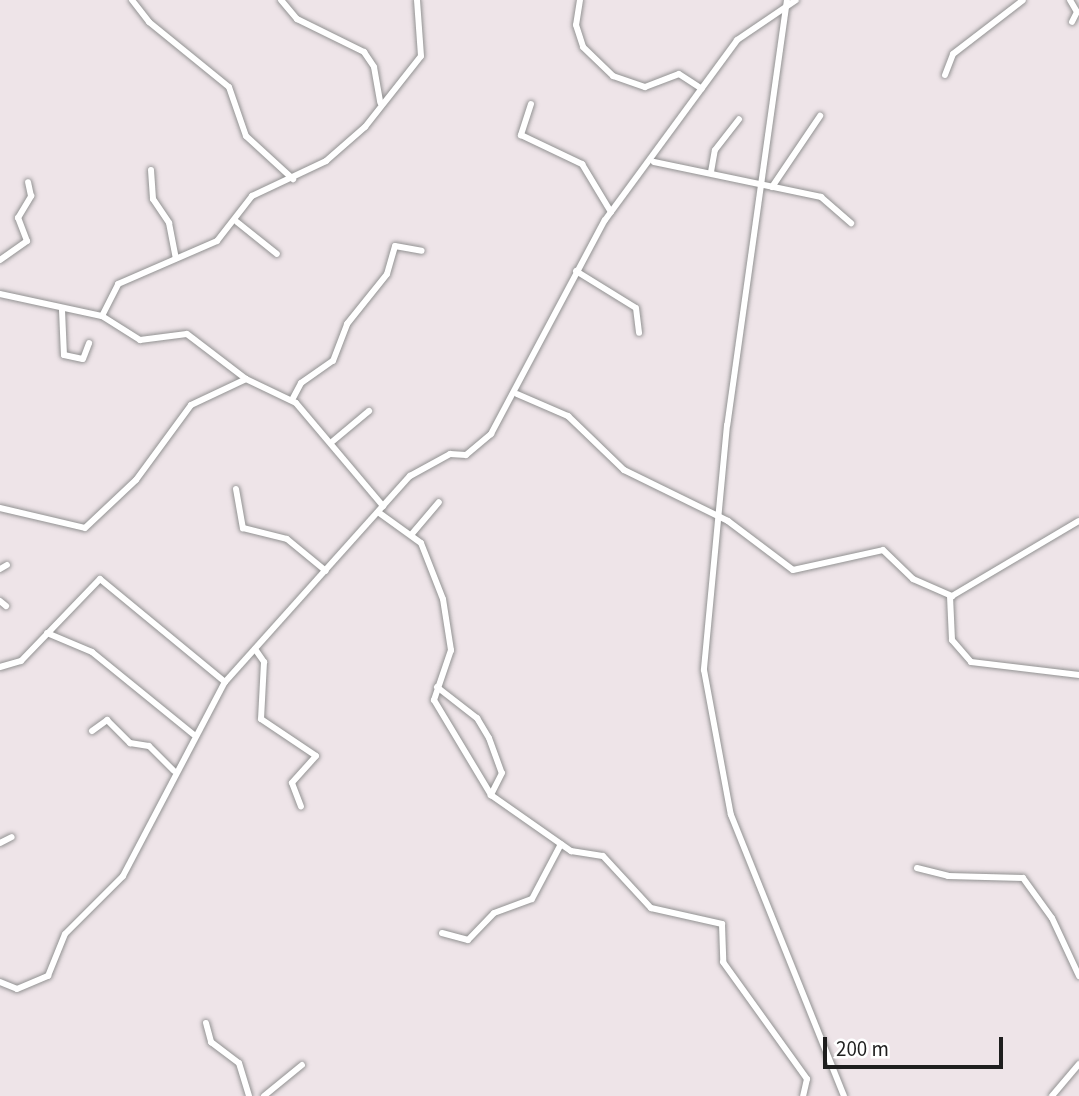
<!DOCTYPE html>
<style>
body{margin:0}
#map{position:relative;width:1079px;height:1096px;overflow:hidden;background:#eee4e8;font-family:"Source Sans 3",sans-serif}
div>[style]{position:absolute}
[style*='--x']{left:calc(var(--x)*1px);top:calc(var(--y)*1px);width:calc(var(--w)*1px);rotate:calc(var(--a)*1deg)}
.roads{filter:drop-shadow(0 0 2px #929292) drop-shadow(0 0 2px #929292)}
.street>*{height:6px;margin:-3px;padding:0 3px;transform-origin:3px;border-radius:3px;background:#fff}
span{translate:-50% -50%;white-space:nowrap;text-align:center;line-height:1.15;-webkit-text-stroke:7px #fff;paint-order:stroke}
.scale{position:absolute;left:823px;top:1037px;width:180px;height:32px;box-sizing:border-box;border:4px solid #1e1e1e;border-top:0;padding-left:9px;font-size:21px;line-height:24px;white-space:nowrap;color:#1e1e1e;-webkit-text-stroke:5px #fff;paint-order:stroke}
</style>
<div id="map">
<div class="roads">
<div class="street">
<div style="--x:132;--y:0;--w:28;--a:52"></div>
<div style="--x:149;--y:22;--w:103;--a:39.1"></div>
<div style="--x:229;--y:87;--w:52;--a:70.9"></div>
<div style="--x:246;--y:136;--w:64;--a:42.5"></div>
<div style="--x:281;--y:0;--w:25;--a:50"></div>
<div style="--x:297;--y:19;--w:75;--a:26.2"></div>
<div style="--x:364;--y:52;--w:18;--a:56"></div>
<div style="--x:374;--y:67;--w:36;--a:80"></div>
<div style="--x:580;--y:0;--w:25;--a:99"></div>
<div style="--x:576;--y:25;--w:23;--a:72"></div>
<div style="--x:583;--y:47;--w:42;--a:44"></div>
<div style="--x:613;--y:76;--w:34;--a:19"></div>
<div style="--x:645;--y:87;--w:36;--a:-21"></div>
<div style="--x:679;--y:74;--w:27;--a:33"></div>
<div style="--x:787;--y:0;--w:429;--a:98"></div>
<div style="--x:727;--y:425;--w:246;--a:95.4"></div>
<div style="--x:704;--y:670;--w:147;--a:79.5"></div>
<div style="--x:731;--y:815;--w:303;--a:68.1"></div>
<div style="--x:1070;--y:0;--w:14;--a:60"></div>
<div style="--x:1077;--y:12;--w:11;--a:117"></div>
<div style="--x:945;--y:75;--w:22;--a:-69"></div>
<div style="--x:953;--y:54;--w:88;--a:-37.6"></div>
<div style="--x:531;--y:104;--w:33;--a:108"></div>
<div style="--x:521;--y:135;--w:68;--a:25.4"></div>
<div style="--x:582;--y:164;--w:56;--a:58.9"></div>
<div style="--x:654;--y:162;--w:171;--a:11.8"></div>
<div style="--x:821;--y:197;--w:40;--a:41"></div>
<div style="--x:151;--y:170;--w:29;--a:86"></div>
<div style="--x:153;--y:199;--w:29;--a:56"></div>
<div style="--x:169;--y:223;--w:36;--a:79"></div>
<div style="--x:711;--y:172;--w:22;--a:-80"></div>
<div style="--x:715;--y:150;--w:39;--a:-52"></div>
<div style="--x:772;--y:187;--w:86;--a:-55.9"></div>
<div style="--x:237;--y:222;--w:51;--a:38.7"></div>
<div style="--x:0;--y:260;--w:33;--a:-35"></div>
<div style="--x:27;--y:241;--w:25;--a:-111"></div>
<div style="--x:18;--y:218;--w:26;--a:-59"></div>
<div style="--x:31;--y:196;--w:14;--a:-102"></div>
<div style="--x:576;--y:271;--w:70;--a:31.7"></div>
<div style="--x:636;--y:308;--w:25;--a:83"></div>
<div style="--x:0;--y:294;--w:104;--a:12.2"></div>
<div style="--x:102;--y:316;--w:45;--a:32.3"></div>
<div style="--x:140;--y:340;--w:47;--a:-7.3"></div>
<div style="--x:187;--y:334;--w:74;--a:37.3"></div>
<div style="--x:246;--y:379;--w:55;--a:25.6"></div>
<div style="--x:296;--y:403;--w:135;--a:49.8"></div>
<div style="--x:62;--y:310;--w:45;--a:87.5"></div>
<div style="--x:64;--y:355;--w:19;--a:12"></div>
<div style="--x:83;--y:359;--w:17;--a:-69"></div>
<div style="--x:102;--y:316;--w:36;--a:-63"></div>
<div style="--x:118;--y:284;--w:108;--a:-23.5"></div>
<div style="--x:217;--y:241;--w:57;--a:-52.1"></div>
<div style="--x:252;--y:196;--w:82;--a:-25.3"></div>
<div style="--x:326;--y:161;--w:52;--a:-41.1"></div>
<div style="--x:365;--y:127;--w:90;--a:-51.7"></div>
<div style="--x:421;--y:56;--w:56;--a:-94.1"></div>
<div style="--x:517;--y:394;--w:56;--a:23.3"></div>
<div style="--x:568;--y:416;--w:78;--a:44"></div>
<div style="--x:624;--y:470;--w:116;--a:26.1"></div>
<div style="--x:728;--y:521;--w:81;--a:37"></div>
<div style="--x:793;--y:570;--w:92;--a:-12.5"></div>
<div style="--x:883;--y:550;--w:42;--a:44"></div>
<div style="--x:913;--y:579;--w:43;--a:23.6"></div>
<div style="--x:952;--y:596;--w:147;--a:-30.6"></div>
<div style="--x:292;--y:400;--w:19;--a:-62"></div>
<div style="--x:301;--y:383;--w:39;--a:-35"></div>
<div style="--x:333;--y:361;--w:40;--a:-69"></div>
<div style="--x:347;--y:324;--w:64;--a:-51.3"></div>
<div style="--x:387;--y:274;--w:29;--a:-74"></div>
<div style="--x:395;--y:246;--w:27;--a:10"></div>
<div style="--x:333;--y:441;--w:47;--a:-39.8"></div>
<div style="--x:236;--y:489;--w:40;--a:80"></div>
<div style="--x:243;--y:528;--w:45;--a:14"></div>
<div style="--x:287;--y:539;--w:50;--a:39.4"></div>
<div style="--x:0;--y:508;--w:87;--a:13.2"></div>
<div style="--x:85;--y:528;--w:70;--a:-43.3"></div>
<div style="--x:136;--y:480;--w:93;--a:-53.7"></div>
<div style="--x:191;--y:405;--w:61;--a:-25.3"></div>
<div style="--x:378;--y:512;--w:53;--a:35.8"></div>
<div style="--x:421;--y:543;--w:60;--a:68.6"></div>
<div style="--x:443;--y:599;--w:52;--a:81.1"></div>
<div style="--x:451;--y:650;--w:53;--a:108.8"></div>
<div style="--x:434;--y:700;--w:111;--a:59"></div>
<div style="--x:491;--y:795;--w:98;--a:35"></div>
<div style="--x:571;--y:851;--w:32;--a:9"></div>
<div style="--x:603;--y:856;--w:71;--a:47.3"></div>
<div style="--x:651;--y:908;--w:73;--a:12.7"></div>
<div style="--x:722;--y:924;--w:38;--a:88"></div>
<div style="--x:723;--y:962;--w:144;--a:54.3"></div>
<div style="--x:807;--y:1079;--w:17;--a:103"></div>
<div style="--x:411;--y:535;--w:43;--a:-49.7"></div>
<div style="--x:0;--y:569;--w:8;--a:-30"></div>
<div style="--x:950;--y:596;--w:44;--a:87.4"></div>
<div style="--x:952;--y:640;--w:29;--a:49"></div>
<div style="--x:971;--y:662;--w:109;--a:6.9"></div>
<div style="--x:0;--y:601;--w:8;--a:40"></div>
<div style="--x:47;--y:633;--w:49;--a:22.9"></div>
<div style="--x:92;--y:652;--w:130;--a:39.1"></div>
<div style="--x:255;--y:649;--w:16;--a:55"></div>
<div style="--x:264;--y:662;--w:57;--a:93"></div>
<div style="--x:261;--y:719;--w:66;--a:33.9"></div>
<div style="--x:316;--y:756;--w:36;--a:132"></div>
<div style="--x:292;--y:783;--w:25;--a:69"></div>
<div style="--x:0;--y:667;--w:22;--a:-16"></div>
<div style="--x:21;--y:661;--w:114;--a:-46.1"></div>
<div style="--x:100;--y:579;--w:162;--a:39.5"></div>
<div style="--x:437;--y:687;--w:51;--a:37.8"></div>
<div style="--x:477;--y:718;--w:23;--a:59"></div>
<div style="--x:489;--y:738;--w:37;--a:70"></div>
<div style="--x:502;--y:773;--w:25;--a:117"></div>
<div style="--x:92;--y:731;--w:19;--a:-36"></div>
<div style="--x:107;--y:720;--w:33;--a:45"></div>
<div style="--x:130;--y:743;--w:19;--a:9"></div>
<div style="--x:149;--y:746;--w:35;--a:45"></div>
<div style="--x:0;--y:843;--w:13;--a:-27"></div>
<div style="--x:917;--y:868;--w:32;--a:14"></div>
<div style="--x:948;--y:876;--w:75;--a:1.5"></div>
<div style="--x:1023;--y:878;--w:49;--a:54.1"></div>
<div style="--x:1052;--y:918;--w:64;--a:65"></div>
<div style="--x:442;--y:933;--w:27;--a:15"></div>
<div style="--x:468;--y:940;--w:37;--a:-46"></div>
<div style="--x:494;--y:913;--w:40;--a:-20.2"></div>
<div style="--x:532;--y:899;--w:62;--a:-62.2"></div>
<div style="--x:0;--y:982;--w:18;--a:22"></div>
<div style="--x:17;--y:989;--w:34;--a:-23"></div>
<div style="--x:48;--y:976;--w:45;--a:-68"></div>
<div style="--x:65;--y:934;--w:82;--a:-45"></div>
<div style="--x:123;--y:876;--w:219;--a:-62.3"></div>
<div style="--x:225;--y:682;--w:277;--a:-48.1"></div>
<div style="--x:410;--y:476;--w:46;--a:-28.8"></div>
<div style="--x:450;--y:454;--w:16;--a:4"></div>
<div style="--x:466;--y:455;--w:33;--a:-40"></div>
<div style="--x:491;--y:434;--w:242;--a:-62"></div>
<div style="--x:605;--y:220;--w:223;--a:-53.7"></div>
<div style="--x:737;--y:40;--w:71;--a:-34.1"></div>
<div style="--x:206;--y:1023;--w:20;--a:75"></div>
<div style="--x:211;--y:1042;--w:35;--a:37"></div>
<div style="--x:239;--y:1063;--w:34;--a:73"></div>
<div style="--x:264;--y:1096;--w:49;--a:-39.2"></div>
<div style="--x:1052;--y:1096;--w:42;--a:-49.8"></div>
</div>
</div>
<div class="scale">200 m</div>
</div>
